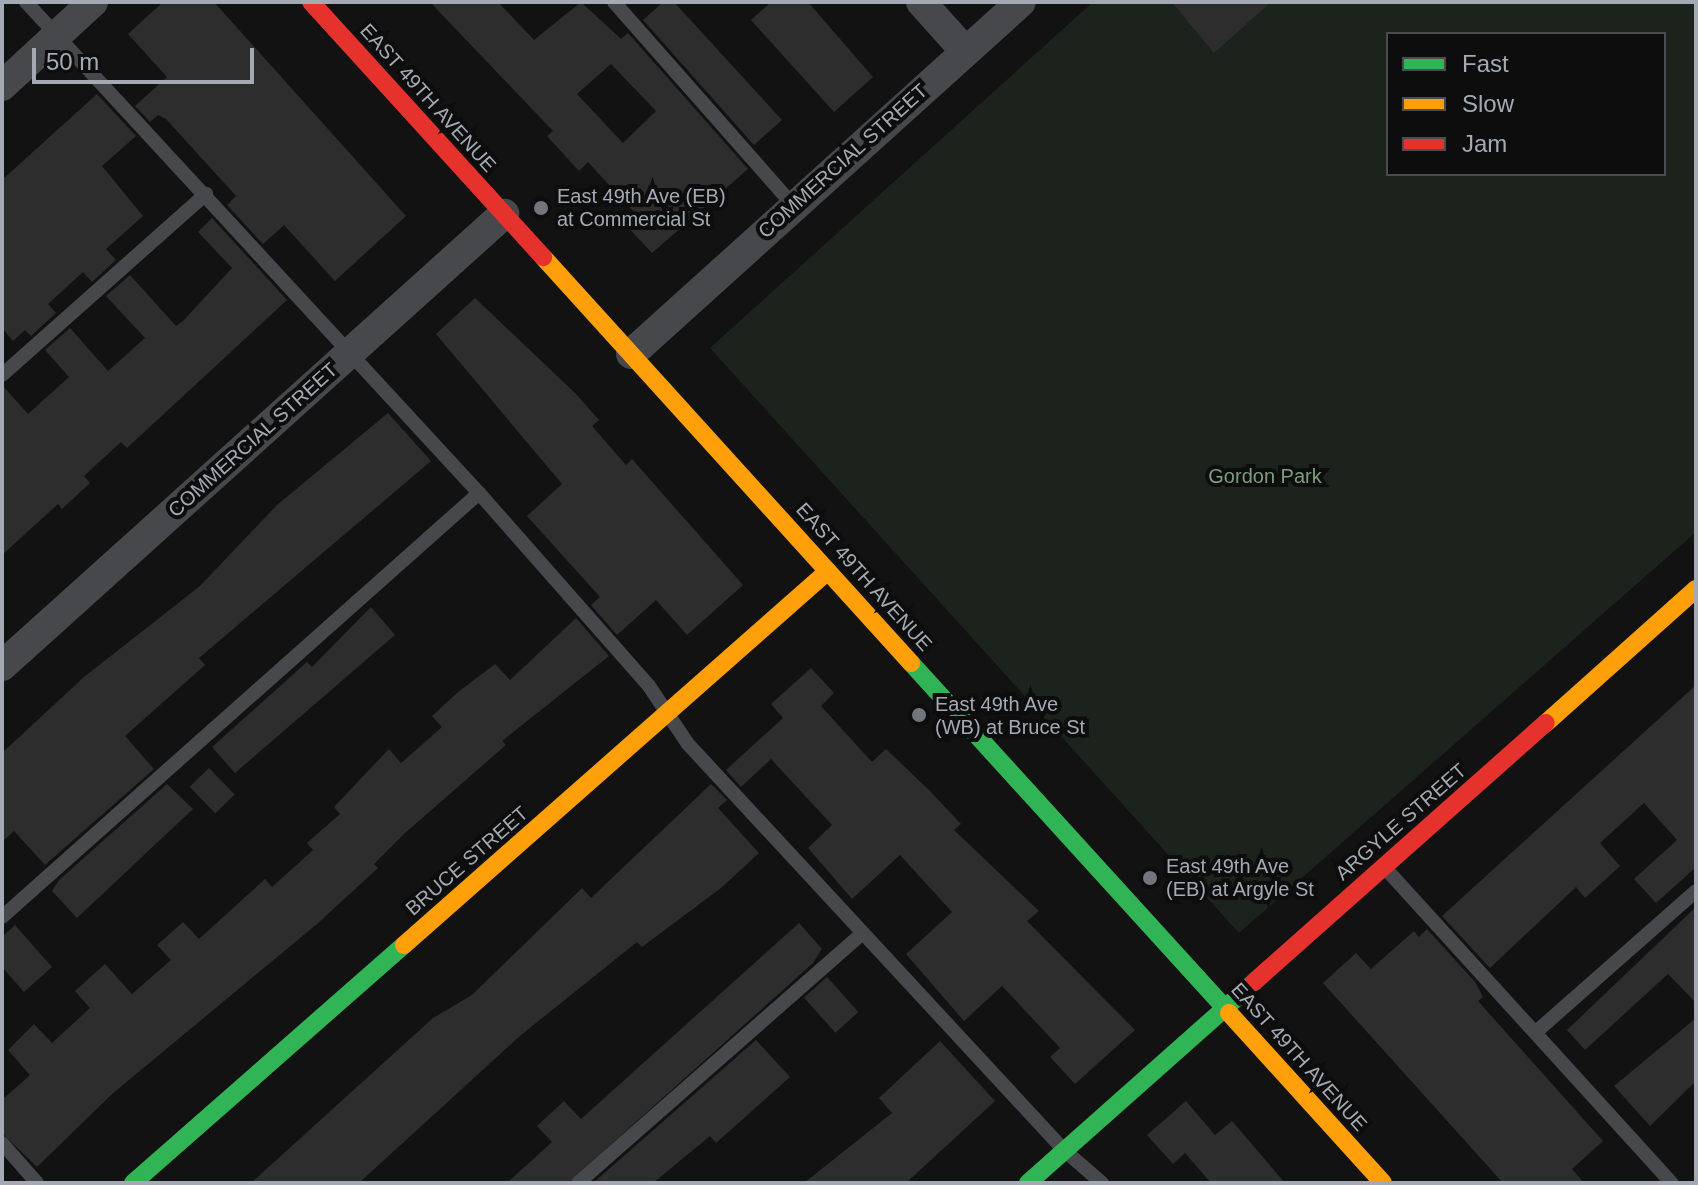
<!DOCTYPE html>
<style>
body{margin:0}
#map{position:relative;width:1698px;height:1185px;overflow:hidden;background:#121213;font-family:Arial,sans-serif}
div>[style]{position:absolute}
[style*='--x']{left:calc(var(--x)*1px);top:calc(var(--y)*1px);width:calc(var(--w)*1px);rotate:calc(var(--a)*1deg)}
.green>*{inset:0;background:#1c231d}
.building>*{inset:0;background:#2d2d2e;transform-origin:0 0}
.lane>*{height:14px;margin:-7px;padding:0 7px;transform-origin:7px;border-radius:7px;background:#47484b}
.street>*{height:30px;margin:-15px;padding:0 15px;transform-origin:15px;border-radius:15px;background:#47484b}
.fast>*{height:18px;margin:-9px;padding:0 9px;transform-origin:9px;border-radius:9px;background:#30b455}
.slow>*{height:18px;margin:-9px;padding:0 9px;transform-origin:9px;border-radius:9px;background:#ff9f0a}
.jam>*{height:18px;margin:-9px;padding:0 9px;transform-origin:9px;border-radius:9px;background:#e5322d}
.dots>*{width:22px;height:22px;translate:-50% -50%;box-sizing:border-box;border:4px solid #0d0d0e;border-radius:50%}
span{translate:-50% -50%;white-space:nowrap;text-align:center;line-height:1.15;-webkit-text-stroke:8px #0d0d0e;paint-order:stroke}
.street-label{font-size:20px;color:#a4aab4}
.poi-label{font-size:20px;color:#a4aab4}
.left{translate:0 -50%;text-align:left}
.park-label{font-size:20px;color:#7c9e7b}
.frame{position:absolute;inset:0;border:4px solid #a4aab4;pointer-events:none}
.legend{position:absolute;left:1386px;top:32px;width:280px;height:144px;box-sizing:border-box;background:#0d0d0e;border:2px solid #494c50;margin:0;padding:10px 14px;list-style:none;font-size:24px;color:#a4aab4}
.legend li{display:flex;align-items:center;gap:16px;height:40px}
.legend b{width:40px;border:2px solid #494c50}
.scale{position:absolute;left:32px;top:48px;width:222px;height:36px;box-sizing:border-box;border:4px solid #a4aab4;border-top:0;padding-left:10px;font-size:24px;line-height:28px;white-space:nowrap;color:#a4aab4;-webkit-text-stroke:6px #0d0d0e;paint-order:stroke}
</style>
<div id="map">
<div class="green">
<div style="clip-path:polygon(evenodd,1093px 2px,1696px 2px,1696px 532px,1239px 933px,710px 348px,1093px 2px,1388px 34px,1664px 34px,1664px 174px,1388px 174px,1388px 34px)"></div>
</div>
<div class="building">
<div style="clip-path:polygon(163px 2px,214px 2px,406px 216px,335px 281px,284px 225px,263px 244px,227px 205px,236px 196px,166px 119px,158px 115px,150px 122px,135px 106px,167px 77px,128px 34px)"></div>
<div style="clip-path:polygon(evenodd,430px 2px,498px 2px,534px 40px,581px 2px,621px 39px,628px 33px,748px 169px,652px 253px,622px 221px,633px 211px,588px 162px,579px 171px,547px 136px,553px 131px,430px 2px,611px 64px,656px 111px,623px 143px,577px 94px,611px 64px)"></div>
<div style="clip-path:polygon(663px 2px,674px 2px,782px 120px,754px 145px,643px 20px)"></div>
<div style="clip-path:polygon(771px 2px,808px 2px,873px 77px,834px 112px,751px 20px)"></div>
<div style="clip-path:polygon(1172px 2px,1271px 2px,1214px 53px)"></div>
<div style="clip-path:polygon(97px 94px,136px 136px,102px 166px,143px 216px,106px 249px,116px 260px,92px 282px,83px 272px,48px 304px,56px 313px,31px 336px,25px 330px,13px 341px,2px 328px,2px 180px)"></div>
<div style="clip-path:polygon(212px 218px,287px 300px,127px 448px,121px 442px,84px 476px,90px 483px,62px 509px,58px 504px,2px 555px,2px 385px,28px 414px,69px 377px,45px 350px,70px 328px,108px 371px,145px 338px,106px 296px,130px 275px,176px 326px,183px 321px,232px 268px,198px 232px)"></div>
<div style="clip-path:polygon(475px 298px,576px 394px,599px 420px,592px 426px,626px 465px,632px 459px,743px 585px,687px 635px,656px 600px,617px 635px,591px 605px,600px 597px,527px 516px,562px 484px,436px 334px)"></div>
<div style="clip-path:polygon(388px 413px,431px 461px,199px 658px,205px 665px,125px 736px,154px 769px,45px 865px,14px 831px,2px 842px,2px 753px,84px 677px,200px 586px,277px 505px)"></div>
<div style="clip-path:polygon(371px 607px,395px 635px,235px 773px,212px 747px,307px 662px,312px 667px)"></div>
<div style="clip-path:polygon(576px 618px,609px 656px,502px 741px,506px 745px,405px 833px,374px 864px,378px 868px,317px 924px,112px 1094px,37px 1167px,2px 1133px,2px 1100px,30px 1075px,8px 1050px,34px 1024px,52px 1043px,90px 1008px,75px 991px,105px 964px,132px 994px,171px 960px,157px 945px,183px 922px,199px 939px,265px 879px,272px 887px,313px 850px,307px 843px,340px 814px,334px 807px,389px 749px,401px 763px,442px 727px,432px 716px,458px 692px,495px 664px,510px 680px)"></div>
<div style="clip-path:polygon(811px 668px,834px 693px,821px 706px,872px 762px,886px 749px,930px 791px,961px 824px,954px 830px,1039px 911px,1027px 921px,1135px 1030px,1075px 1084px,1050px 1057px,1060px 1048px,1002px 986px,964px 1021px,906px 954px,952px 912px,900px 855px,852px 899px,808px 848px,832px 825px,771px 759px,741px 787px,726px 770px,783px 718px,771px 704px)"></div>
<div style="clip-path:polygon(1696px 685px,1696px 867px,1656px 903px,1634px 879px,1677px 840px,1644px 803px,1600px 843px,1620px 866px,1585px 898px,1576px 887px,1490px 968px,1442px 916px)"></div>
<div style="left:209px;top:768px;width:37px;height:27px;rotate:46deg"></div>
<div style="clip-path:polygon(167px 784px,193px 809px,77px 918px,52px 891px,59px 880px)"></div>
<div style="clip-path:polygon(711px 784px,727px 800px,718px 808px,759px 853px,721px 888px,642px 947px,637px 942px,521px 1035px,359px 1183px,251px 1183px,433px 1018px,472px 995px,582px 888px,591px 898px)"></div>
<div style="clip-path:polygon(1696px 907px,1696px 1003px,1668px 974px,1585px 1050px,1567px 1030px)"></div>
<div style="clip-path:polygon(799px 923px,822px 949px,813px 963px,568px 1183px,507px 1183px,552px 1142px,537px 1126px,564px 1101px,581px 1119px)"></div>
<div style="clip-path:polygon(15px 925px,52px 967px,24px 992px,2px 967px,2px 937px)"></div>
<div style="clip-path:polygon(1427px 929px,1475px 982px,1483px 997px,1478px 1001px,1603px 1141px,1572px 1169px,1584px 1183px,1503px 1183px,1323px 983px,1356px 953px,1371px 969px,1414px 931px,1419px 937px)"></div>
<div style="left:827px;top:977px;width:47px;height:31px;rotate:48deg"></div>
<div style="clip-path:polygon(1696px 1018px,1696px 1081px,1650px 1126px,1614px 1086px)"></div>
<div style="clip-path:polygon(756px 1040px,790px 1077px,716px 1143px,710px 1136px,653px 1183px,593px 1183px)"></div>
<div style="clip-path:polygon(940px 1041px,995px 1101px,906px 1183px,804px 1183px,892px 1113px,879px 1098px)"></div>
<div style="clip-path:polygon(1186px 1101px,1215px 1135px,1232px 1121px,1285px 1183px,1211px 1183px,1185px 1153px,1173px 1164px,1147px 1135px)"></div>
</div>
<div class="lane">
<div style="--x:26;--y:2;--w:668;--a:47.31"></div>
<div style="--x:479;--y:493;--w:257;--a:48.6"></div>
<div style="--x:649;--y:686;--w:70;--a:56.1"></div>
<div style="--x:688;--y:744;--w:553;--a:47.2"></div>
<div style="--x:1064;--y:1150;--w:50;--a:41"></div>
<div style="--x:614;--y:2;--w:271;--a:48.6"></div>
<div style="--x:2;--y:375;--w:273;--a:-41.6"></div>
<div style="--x:1386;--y:869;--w:425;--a:47.7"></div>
<div style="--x:2;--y:917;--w:638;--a:-41.63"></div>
<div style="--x:1536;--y:1032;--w:213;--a:-41.4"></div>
<div style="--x:2;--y:1143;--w:53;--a:48.8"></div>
<div style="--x:578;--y:1183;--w:377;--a:-41.3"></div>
</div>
<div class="street">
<div style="--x:921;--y:2;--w:66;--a:48.1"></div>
<div style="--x:2;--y:86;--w:124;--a:-42.7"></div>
<div style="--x:631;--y:354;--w:525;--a:-42.07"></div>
<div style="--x:2;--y:666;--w:676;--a:-42"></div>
</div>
<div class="fast">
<div style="--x:911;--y:663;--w:473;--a:47.7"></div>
<div style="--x:133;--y:1183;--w:361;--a:-41.3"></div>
<div style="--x:1028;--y:1183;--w:302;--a:-41.6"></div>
</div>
<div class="slow">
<div style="--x:543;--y:257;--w:548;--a:47.81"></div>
<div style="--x:1546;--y:723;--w:201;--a:-41.8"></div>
<div style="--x:404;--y:945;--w:565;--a:-41.41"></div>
<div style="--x:1229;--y:1013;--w:229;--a:47.8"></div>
</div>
<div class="jam">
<div style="--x:311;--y:2;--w:345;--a:47.7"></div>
<div style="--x:1254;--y:982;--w:390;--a:-41.6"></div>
</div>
<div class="dots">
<div style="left:541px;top:208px;background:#71757c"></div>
<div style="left:919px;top:715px;background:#71757c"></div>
<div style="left:1150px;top:878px;background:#71757c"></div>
</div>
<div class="street-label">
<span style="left:428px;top:98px;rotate:48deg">EAST 49TH AVENUE</span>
<span style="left:843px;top:161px;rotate:-42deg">COMMERCIAL STREET</span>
<span style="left:253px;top:440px;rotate:-42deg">COMMERCIAL STREET</span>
<span style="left:864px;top:577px;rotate:48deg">EAST 49TH AVENUE</span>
<span style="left:1401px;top:822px;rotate:-41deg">ARGYLE STREET</span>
<span style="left:467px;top:861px;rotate:-41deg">BRUCE STREET</span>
<span style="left:1299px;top:1057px;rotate:48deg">EAST 49TH AVENUE</span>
</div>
<div class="poi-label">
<span class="left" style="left:557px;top:208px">East 49th Ave (EB)<br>at Commercial St</span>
<span class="left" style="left:935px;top:716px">East 49th Ave<br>(WB) at Bruce St</span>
<span class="left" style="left:1166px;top:878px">East 49th Ave<br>(EB) at Argyle St</span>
</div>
<div class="park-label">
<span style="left:1265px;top:476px">Gordon Park</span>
</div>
<div class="frame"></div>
<ul class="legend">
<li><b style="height:10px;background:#30b455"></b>Fast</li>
<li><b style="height:10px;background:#ff9f0a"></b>Slow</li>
<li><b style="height:10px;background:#e5322d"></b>Jam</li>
</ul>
<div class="scale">50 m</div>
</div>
